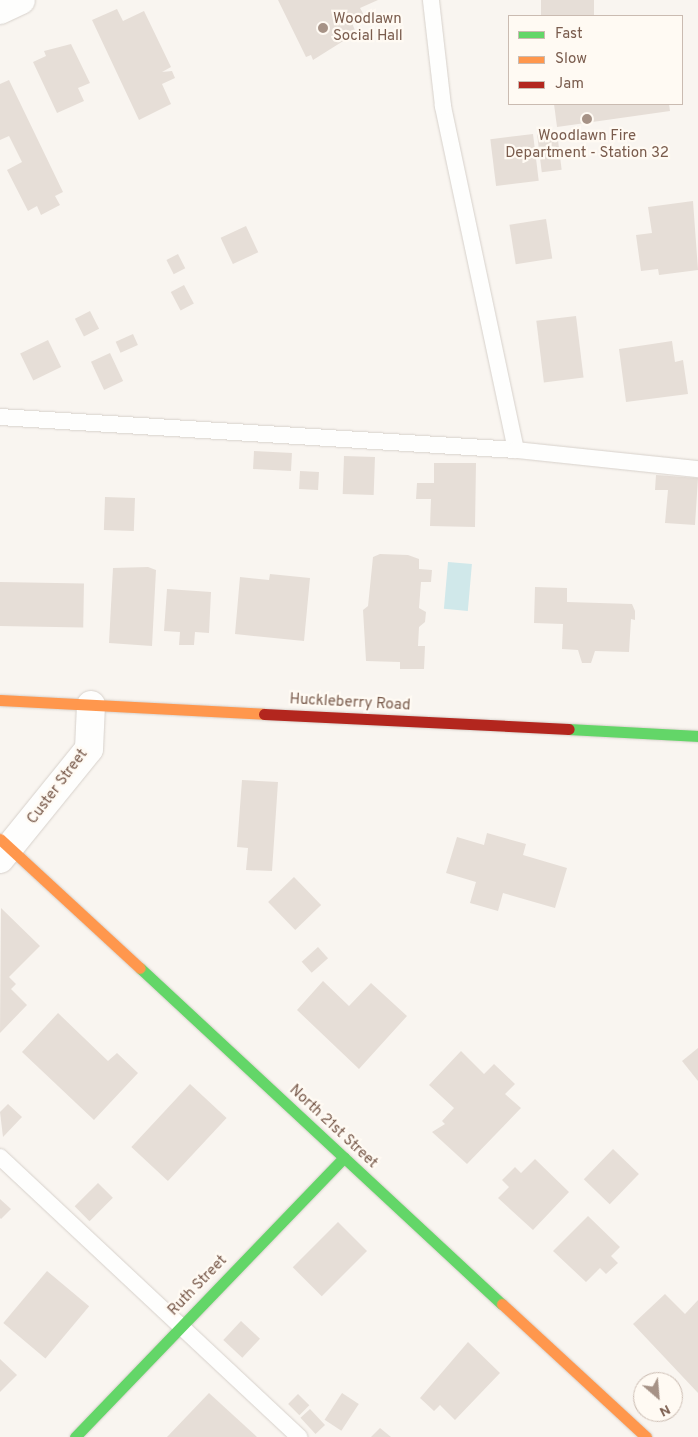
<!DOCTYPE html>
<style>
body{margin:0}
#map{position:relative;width:698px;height:1437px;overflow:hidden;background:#f9f5f0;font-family:Overpass,sans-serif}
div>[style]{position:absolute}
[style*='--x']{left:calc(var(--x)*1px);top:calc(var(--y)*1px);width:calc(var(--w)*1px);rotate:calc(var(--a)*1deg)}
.water>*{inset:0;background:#d0e8ea;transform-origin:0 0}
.building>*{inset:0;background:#e6ded7;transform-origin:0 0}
.roads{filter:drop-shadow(0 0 1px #d7d1cb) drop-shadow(0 0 1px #d7d1cb)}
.lane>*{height:16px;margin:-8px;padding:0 8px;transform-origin:8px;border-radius:8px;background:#fefefd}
.street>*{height:28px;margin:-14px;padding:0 14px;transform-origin:14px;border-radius:14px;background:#fefefd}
.fast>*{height:11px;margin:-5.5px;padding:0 5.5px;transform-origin:5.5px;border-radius:5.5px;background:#63d668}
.slow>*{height:11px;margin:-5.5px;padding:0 5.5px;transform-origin:5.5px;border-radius:5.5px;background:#ff974d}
.jam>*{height:11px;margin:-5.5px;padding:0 5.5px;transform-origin:5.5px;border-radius:5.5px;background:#b3261e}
.dots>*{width:14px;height:14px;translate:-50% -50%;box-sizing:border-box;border:2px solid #fffaf3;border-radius:50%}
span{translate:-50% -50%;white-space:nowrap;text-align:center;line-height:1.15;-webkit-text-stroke:4.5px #fffaf3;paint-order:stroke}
.poi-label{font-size:15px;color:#7a5c4d}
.left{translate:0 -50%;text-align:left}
.street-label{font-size:15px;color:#7a5c4d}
.legend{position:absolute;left:508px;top:15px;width:175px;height:90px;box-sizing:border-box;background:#fffaf3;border:1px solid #cabbb1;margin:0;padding:6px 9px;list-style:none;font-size:15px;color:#7a5c4d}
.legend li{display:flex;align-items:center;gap:10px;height:25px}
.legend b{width:25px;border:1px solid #cabbb1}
.north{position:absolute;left:633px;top:1372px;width:50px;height:50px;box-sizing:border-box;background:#fffaf3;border:1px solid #cabbb1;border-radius:50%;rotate:153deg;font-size:14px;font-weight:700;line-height:20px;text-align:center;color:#7a5c4d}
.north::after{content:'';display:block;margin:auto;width:18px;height:22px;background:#a69286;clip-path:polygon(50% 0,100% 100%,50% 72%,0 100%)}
</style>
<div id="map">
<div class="water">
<div style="left:448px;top:562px;width:24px;height:47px;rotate:5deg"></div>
</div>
<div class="building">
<div style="clip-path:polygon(278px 0,378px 0,360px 8px,365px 17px,352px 23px,356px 33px,313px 60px,311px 55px,306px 57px)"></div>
<div style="left:541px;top:0;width:53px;height:16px"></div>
<div style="clip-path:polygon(117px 9px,123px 21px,144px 11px,171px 67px,162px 72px,172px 71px,175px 78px,162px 84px,171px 104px,139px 120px,92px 20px)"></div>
<div style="clip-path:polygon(71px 44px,90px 83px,78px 88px,84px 101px,57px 113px,33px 62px,46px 56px,44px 51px)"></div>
<div style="clip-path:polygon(9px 80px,63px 192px,55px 196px,60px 205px,41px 215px,37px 206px,28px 211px,7px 170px,22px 162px,9px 136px,0 140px,0 84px)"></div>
<div style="clip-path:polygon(554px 104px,669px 104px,670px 111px,557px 127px)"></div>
<div style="left:557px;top:132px;width:38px;height:20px;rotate:83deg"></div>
<div style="left:533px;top:134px;width:47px;height:43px;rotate:83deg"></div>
<div style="clip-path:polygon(693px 201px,698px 270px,659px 275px,658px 269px,641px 271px,636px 235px,652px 233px,648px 207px)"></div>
<div style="left:546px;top:219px;width:40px;height:37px;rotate:81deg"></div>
<div style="left:246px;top:226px;width:29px;height:28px;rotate:65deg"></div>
<div style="left:178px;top:254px;width:16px;height:13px;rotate:63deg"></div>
<div style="left:184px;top:285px;width:21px;height:15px;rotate:62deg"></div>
<div style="left:90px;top:311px;width:20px;height:17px;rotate:63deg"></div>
<div style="left:576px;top:316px;width:62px;height:40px;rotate:83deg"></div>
<div style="left:133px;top:334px;width:12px;height:19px;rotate:66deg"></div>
<div style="left:48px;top:340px;width:30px;height:31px;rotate:64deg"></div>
<div style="clip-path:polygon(672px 341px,675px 362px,683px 360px,688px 394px,626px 402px,619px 349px)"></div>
<div style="left:110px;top:353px;width:31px;height:21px;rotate:65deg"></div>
<div style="left:254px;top:451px;width:38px;height:18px;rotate:3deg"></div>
<div style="left:344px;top:456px;width:31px;height:38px;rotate:2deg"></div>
<div style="clip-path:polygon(434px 463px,476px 463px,475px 527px,430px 526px,431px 499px,416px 499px,417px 483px,434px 483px)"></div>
<div style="left:319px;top:472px;width:18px;height:19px;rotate:93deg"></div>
<div style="clip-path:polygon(656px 475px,698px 478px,695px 525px,665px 523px,668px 490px,655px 490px)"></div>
<div style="left:105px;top:497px;width:30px;height:33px;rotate:2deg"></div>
<div style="clip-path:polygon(380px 554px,408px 555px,419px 559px,419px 569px,432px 570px,431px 582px,421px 582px,419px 608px,426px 612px,425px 622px,419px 627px,418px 646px,425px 646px,424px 669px,400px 669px,400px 662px,366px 661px,363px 610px,368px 606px,373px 557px)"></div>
<div style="clip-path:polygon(148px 567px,156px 570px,152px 646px,109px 643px,113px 568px)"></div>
<div style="clip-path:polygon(270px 574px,310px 578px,304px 641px,235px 634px,240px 577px,269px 580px)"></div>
<div style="left:0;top:582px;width:84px;height:44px;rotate:1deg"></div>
<div style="clip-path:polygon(535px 587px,567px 588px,567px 602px,632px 604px,635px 611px,635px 620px,631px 619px,629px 652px,595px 651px,591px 663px,582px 663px,578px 650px,562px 649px,563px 624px,534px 623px)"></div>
<div style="clip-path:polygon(167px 589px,211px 592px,209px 633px,195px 632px,194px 645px,179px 645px,180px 632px,164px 631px)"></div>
<div style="clip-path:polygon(242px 780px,278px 782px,272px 871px,246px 870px,248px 848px,237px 847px)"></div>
<div style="clip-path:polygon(487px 833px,526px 844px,523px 855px,567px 868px,555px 908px,503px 893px,498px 911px,470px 903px,476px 882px,446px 873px,457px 837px,484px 845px)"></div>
<div style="left:294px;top:877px;width:39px;height:36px;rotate:46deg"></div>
<div style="clip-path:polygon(1px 908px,40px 946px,9px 977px,16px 984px,11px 989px,27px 1005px,0 1033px)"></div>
<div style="left:318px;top:947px;width:15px;height:22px;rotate:48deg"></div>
<div style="clip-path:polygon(323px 981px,349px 1006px,371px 983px,407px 1016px,359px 1069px,297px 1010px)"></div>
<div style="clip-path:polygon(58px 1013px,108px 1061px,117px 1053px,138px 1073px,94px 1120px,22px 1052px)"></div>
<div style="clip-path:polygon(698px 1048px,698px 1081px,682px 1061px)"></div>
<div style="clip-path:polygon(461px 1051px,484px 1074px,494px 1064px,515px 1084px,505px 1094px,521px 1108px,467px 1164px,432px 1132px,445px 1124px,442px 1121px,454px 1108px,429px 1085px)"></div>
<div style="left:190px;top:1084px;width:50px;height:86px;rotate:43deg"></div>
<div style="clip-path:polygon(8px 1104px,22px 1117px,3px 1137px,0 1112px)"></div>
<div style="left:613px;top:1149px;width:36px;height:42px;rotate:44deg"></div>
<div style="clip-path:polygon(535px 1159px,569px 1192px,533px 1230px,498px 1198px,509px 1187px,502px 1180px,515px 1167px,521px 1173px)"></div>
<div style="left:98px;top:1183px;width:21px;height:33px;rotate:45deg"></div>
<div style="clip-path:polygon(0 1199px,11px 1209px,1px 1219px,0 1218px)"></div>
<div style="clip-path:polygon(588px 1216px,620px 1247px,611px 1256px,618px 1263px,606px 1274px,600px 1268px,586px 1282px,553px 1251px)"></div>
<div style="left:338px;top:1222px;width:41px;height:64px;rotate:45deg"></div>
<div style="left:47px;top:1271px;width:55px;height:68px;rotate:40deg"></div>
<div style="clip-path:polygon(665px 1294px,685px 1314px,698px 1300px,698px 1393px,633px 1324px)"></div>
<div style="left:241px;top:1321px;width:26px;height:26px;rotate:43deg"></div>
<div style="clip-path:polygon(468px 1342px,500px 1373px,455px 1420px,440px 1405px,434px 1411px,420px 1398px)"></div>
<div style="clip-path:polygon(0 1359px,17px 1375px,0 1392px)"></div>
<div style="clip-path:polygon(209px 1393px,257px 1437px,167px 1437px)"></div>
<div style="left:342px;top:1393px;width:20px;height:32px;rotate:33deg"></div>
<div style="left:298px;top:1394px;width:16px;height:14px;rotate:45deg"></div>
<div style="left:310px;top:1409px;width:22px;height:13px;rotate:47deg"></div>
<div style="clip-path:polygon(380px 1428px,391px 1437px,371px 1437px)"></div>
</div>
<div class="roads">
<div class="lane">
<div style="--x:0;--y:417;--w:517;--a:3.66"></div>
<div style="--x:516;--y:450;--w:352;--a:-102"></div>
<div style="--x:443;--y:106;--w:107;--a:-96.5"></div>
<div style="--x:516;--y:450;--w:183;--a:6"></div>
<div style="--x:0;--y:1157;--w:410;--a:43.1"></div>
</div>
<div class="street">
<div style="--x:0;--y:10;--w:23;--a:-25"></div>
<div style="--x:0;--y:859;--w:141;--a:-51"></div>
<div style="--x:89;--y:749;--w:44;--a:-87.4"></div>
</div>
<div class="fast">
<div style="--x:569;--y:729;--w:129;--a:3.1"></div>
<div style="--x:140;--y:968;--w:494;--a:42.9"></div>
<div style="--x:75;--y:1437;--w:388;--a:-46.1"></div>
</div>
<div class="slow">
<div style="--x:0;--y:700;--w:264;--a:3"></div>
<div style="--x:0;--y:839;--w:190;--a:42.7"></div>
<div style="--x:502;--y:1304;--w:196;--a:42.7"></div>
</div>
<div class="jam">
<div style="--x:264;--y:714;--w:305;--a:2.8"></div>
</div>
</div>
<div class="dots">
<div style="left:323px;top:28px;background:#a69286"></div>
<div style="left:587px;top:119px;background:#a69286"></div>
</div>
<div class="poi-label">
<span class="left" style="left:333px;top:28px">Woodlawn<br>Social Hall</span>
<span style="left:587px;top:145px">Woodlawn Fire<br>Department - Station 32</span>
</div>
<div class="street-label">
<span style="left:350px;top:703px;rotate:3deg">Huckleberry Road</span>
<span style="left:58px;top:787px;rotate:-53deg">Custer Street</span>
<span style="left:333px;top:1127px;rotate:43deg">North 21st Street</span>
<span style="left:198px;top:1286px;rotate:-46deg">Ruth Street</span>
</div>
<ul class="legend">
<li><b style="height:6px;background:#63d668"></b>Fast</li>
<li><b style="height:6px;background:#ff974d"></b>Slow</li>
<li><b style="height:6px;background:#b3261e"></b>Jam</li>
</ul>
<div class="north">N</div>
</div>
